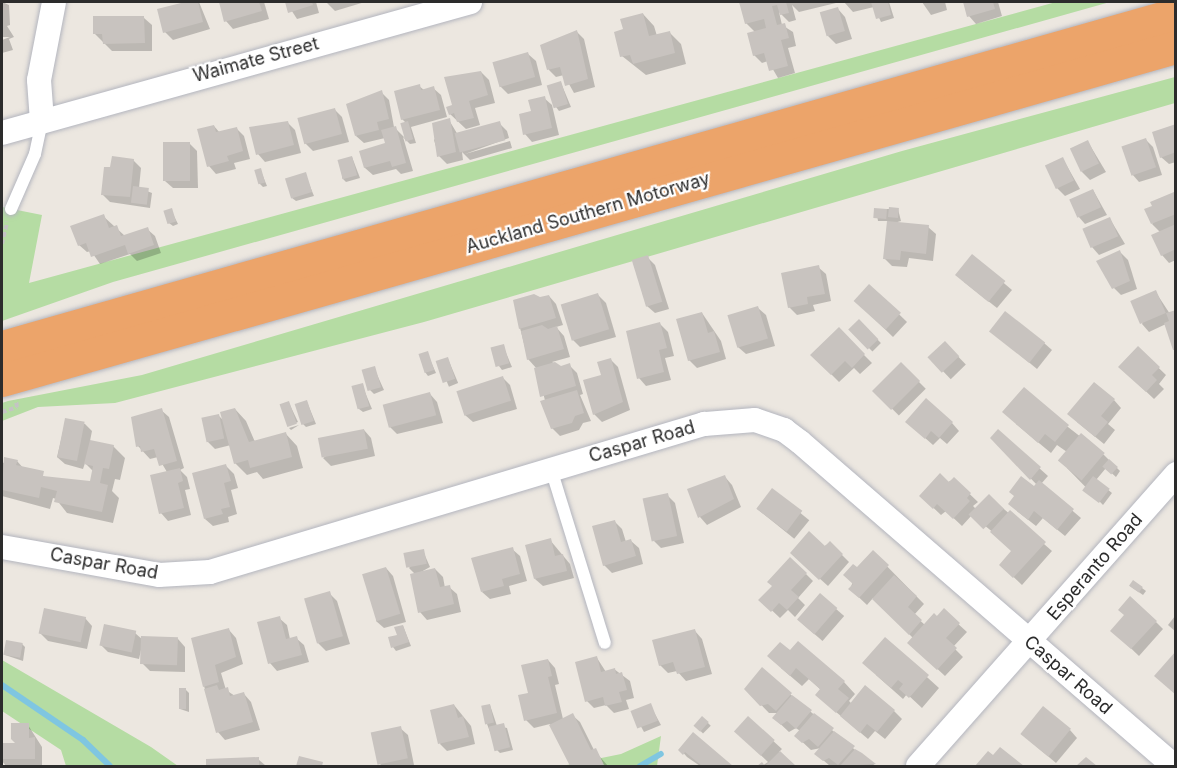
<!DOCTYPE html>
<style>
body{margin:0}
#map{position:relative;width:1177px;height:768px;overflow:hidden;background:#ece7e0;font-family:Inter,sans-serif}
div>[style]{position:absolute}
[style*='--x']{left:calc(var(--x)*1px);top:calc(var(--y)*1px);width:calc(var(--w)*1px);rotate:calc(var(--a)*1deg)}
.green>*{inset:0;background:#b5dca3}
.shadow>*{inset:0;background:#0003;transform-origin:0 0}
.stream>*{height:6px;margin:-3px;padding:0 3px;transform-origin:3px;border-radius:3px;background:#7fc6e1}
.building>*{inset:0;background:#c8c3bf;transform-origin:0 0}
.path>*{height:4px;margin-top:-2px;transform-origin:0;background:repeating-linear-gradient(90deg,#c4c4c4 0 4.5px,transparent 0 7.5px)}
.roads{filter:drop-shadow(0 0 2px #b3b5be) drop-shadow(0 0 2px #b3b5be)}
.lane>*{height:12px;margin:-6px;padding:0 6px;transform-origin:6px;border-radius:6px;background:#fff}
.street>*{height:24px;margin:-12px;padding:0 12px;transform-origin:12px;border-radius:12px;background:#fff}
.highway>*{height:33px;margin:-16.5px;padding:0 16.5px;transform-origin:16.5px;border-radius:16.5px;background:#eca46a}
span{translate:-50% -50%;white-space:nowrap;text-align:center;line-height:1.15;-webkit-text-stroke:4.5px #fff;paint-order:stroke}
.street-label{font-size:18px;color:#2c2c2c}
.frame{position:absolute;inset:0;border:3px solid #2c2c2c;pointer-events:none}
</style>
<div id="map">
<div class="green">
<div style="clip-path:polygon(1056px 2px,1110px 2px,113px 282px,2px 321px,2px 207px,42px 215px,29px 283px)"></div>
<div style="clip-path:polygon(1175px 77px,1175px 103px,424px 322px,115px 403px,38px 407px,2px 421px,2px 403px,8px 401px,142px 375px,902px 151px)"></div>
<div style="clip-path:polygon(2px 660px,151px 747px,178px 766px,66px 766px,61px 750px,2px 711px)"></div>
<div style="clip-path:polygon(661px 736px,657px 766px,562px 766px,621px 754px)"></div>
</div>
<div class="shadow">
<div style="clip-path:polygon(2px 2px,9px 5px,10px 25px,7px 26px,14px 37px,9px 39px,13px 50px,2px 53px,2px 40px,10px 37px,2px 37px)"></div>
<div style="clip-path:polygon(186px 2px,202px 2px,199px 2px,210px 29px,173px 40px,165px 32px)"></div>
<div style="clip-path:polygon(222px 2px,264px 2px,269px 19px,233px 29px,226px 21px)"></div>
<div style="clip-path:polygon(286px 2px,316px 2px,319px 13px,297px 19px)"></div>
<div style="clip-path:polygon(326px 2px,365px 2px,335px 11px)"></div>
<div style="clip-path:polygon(741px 2px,835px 2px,836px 3px,799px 12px,792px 5px,796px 20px,789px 22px,779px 12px,782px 25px,793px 32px,796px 46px,788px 48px,795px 73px,778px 78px,768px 61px,762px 63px,754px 55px,755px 32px,746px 23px)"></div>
<div style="clip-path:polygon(844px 2px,889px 2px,894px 18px,881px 22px,874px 7px,853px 12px)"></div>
<div style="clip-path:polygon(922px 2px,945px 2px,947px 10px,931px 15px)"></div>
<div style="clip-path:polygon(964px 2px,998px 2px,1002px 16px,976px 24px,969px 16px)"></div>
<div style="clip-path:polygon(838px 9px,845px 17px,852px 39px,836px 44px,828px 36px)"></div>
<div style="clip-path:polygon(643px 14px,654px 26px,657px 36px,669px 32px,681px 44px,686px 64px,646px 75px,622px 56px,625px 31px)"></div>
<div style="clip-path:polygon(144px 18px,152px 25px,152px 51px,112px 51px,94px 33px)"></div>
<div style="clip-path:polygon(577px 32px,584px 39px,595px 87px,574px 93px,564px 75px,556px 77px,549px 70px,542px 46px)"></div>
<div style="clip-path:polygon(528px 54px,536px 61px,542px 85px,508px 94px,500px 86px)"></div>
<div style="clip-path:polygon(481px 72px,489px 80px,495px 103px,475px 108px,480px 125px,466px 129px,450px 114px)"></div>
<div style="clip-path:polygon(561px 83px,571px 107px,559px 111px,556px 107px)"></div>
<div style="clip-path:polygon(419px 86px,424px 90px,433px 88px,441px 95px,447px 117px,411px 127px,416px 143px,410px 144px,403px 137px,413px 171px,401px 174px,396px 169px,373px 175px,365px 168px,361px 152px,387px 144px,385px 138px,364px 143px,356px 136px,381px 92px,389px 100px,394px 127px,406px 139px,406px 123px,402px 119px)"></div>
<div style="clip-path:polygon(544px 98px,552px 105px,559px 135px,532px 142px,525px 134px,532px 112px)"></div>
<div style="clip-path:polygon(334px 109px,342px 117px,349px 142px,313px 151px,305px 143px)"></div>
<div style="clip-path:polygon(449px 120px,458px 135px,499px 123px,507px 131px,509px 138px,465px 154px,510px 141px,512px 148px,470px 160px,462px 152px,463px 160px,447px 164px,439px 156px,434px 140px)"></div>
<div style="clip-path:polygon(287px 122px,295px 130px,301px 153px,265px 162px,258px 154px,251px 128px)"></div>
<div style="clip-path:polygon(214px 126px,220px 133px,236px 128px,244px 136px,250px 159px,234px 163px,236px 169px,216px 174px,209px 166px)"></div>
<div style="clip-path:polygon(1176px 127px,1176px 162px,1169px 164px,1161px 157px)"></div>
<div style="clip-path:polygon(1146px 140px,1153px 147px,1162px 175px,1139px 182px,1132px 174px)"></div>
<div style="clip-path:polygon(1088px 142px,1106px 172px,1090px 180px,1082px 172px)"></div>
<div style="clip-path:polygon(189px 143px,197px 151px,198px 188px,173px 188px,165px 181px)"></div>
<div style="clip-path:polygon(352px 157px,360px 178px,346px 182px,342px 178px)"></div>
<div style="clip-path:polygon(1063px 159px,1080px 189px,1065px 196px,1057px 188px)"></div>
<div style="clip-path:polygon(133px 160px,141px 168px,139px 188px,152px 193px,150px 208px,110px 202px,102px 194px,112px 169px)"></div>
<div style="clip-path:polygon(260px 169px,267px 186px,263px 187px,259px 183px)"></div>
<div style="clip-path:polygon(305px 174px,314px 196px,296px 201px,292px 198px)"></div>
<div style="clip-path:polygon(1093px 190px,1107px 215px,1085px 224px,1078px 216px)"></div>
<div style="clip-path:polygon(1174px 193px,1176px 260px,1169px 263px,1162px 255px,1161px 233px,1152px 224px)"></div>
<div style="clip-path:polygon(876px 209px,898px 209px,901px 221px,894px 223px,928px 227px,936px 234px,933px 261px,909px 258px,907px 267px,892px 266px,884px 258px,888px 221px,878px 221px)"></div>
<div style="clip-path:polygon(171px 210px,178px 224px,173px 226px,169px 223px)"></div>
<div style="clip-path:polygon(103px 216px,125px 236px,147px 229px,155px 236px,161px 253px,137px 261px,130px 254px,100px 264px,91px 251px,87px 252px,79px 245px)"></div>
<div style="clip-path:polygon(1110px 219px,1125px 244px,1099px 255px,1092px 247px)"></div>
<div style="clip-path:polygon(1120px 252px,1128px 260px,1137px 289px,1121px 295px,1114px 288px)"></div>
<div style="clip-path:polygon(972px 256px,1012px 290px,997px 308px,964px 282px)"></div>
<div style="clip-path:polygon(647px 257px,655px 265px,669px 309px,655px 313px,647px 306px)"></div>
<div style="clip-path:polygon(818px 267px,826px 274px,831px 301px,813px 305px,815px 311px,797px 315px,789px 307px)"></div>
<div style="clip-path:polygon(870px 286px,907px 322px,893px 337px,863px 308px)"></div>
<div style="clip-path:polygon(1155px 291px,1170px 314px,1176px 312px,1176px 351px,1166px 324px,1149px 332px,1142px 324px)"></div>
<div style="clip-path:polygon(598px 295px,606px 303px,616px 337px,580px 347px,572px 339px)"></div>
<div style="clip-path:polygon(549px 296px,556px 304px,563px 325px,556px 327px,564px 336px,570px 357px,552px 362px,561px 367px,569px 365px,577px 373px,583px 394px,580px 395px,591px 421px,583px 423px,579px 430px,560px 436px,552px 428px,537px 369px,528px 359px,520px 328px,540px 299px)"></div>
<div style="clip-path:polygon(758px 308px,766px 315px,775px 346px,746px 354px,738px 347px)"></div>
<div style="clip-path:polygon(702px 313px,721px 341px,726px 359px,697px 368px,689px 360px)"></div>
<div style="left:859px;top:321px;width:31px;height:12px;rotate:45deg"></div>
<div style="clip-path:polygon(660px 324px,668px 332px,674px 356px,665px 358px,671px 380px,646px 386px,639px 378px)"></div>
<div style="clip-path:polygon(838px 329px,872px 363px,860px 374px,854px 368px,839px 382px,812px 355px)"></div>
<div style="clip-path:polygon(999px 338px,1044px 343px,1052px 350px,1037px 369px)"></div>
<div style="left:945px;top:343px;width:30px;height:21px;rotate:46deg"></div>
<div style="clip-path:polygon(503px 346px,512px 367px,502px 370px,499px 366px)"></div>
<div style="clip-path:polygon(1138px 348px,1166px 375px,1159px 384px,1164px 389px,1154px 399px,1120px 367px)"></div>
<div style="clip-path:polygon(427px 353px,436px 373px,428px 376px,425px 372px)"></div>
<div style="left:448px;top:359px;width:26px;height:10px;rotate:67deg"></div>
<div style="clip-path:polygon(611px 360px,618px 367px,630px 410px,602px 422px,594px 414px)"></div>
<div style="left:901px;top:364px;width:35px;height:38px;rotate:45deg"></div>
<div style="clip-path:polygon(374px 368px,384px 390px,374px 394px,370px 390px)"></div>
<div style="clip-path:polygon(503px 378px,510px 385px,517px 409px,473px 422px,465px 415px)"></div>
<div style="clip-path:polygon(362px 385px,372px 409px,363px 412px,359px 409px)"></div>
<div style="clip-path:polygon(430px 394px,437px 402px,443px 423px,397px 434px,390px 427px,385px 406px)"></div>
<div style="clip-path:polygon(1114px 400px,1121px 408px,1108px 424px,1115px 430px,1104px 444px,1077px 422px)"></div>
<div style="clip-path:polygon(307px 402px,316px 424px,306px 427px,303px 424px)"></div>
<div style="clip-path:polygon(289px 403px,298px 422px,288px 426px)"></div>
<div style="clip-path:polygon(235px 409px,246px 421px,255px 442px,286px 434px,297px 446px,303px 468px,263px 479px,257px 472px,247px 475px,235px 463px,231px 445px,215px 449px,207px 441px,218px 415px,224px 421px)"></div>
<div style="clip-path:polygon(161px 410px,169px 417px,184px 468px,180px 470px,187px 477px,190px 489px,185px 490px,191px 515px,168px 521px,161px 513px,167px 472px,158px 457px,150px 459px,138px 446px)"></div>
<div style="clip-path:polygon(66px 419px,85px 424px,92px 431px,90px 441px,113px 446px,125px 458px,120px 480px,115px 479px,112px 491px,119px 498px,113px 523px,67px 513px,56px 499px,53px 498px,50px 509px,2px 496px,2px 463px,17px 461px,24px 469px,48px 478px,91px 483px,94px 472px,85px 463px,83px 469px,65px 464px,57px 457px)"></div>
<div style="clip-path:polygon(952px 423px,959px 431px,947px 444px,940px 438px,933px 445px,915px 429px)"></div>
<div style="clip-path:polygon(1016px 424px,1068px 427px,1104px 455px,1120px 471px,1116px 477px,1106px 468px,1096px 480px,1112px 493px,1103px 505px,1067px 468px,1067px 452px,1057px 445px,1051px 453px)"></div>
<div style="clip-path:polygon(299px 425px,291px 430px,289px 428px)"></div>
<div style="clip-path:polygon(364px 430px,371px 438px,375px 456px,331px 466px,323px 458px)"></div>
<div style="clip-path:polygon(998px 431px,1048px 476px,1041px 484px,1081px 518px,1065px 536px,1043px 518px,1036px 526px,1017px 511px,1037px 485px,992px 438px)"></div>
<div style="clip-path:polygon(226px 466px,234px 474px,238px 488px,231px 490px,237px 514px,228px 517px,229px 522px,213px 526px,205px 519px)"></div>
<div style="clip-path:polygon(725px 477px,732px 485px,741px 507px,707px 525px,700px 517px,689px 490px)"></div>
<div style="clip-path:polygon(954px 479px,978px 502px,973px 506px,976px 509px,989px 496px,1052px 551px,1022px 585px,1001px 565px,1013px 552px,995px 534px,972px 515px,962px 526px,946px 511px,941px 515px,921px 496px)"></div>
<div style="left:772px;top:490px;width:48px;height:24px;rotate:39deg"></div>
<div style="clip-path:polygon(667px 495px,675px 503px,684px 543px,661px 548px,654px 541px)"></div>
<div style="clip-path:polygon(614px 521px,622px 529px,626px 542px,631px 541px,639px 548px,643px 564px,612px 573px,604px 565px)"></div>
<div style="clip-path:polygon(550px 540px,570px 564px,574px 578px,543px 586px,535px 579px)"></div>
<div style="clip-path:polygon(830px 543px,849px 562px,828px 586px,799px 560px)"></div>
<div style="clip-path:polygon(512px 549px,520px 556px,527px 581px,509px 586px,511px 594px,490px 599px,482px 592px)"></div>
<div style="clip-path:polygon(423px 551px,430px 567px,421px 572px,435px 569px,443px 577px,445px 588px,449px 587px,457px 594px,461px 612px,427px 620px,420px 612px,415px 574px,409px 568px)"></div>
<div style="clip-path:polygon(873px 552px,924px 604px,914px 615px,925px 625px,944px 611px,967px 632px,953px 647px,963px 657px,945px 676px,917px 650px,913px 638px,873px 598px,867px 605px,850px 589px,858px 569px)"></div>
<div style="clip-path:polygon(386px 568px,393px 576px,406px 622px,384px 628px,376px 621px)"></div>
<div style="clip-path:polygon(806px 574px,813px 581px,798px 598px,805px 605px,795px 617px,788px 610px,780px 618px,761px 600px)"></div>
<div style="clip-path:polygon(1130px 586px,1142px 588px,1146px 591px,1143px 595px)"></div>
<div style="clip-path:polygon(329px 593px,337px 601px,350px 644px,326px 651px,318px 643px)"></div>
<div style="left:820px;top:595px;width:32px;height:33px;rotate:41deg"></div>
<div style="clip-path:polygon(1175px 616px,1176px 617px,1176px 632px,1168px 625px)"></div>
<div style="clip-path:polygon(85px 618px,92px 626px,87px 649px,48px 641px,40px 633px)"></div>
<div style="clip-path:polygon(279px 618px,287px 625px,290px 639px,296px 638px,304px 645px,309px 662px,277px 671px,270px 663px)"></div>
<div style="clip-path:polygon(1156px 622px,1163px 629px,1139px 656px,1120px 638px)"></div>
<div style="clip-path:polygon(403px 626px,411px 646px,396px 651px,393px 647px)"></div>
<div style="clip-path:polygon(229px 630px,236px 638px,243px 664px,221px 673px,226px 690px,235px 696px,244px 694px,251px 702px,260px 730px,225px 740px,218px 732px,204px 686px)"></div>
<div style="clip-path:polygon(695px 631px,702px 639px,712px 674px,686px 681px,677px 671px,668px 673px,660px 665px)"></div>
<div style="clip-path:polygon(135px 633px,143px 640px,178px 639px,185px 647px,185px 672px,150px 671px,142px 663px,141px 650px,139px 659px,108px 652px,101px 645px)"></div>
<div style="clip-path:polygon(885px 639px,939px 688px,922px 708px,907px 694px,903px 699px,876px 675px)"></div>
<div style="clip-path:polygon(22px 644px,25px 647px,23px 661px,5px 655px)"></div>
<div style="clip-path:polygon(790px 652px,844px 682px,855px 694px,849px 701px,852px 704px,894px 711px,902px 719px,885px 739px,875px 731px,868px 739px,829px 706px,821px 690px,809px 679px,802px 686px,781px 668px)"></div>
<div style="clip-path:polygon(597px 658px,606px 672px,614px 669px,630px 681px,634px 698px,626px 700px,629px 709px,614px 713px,606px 705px,594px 708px,587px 701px)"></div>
<div style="clip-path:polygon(548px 660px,555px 668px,559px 684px,555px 685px,563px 719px,572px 715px,580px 722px,594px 750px,608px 766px,571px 766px,550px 724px,534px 728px,526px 720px,530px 694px)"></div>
<div style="clip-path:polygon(762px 670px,861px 755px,876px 766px,830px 766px,816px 754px,821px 748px,811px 750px,796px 736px,800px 731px,796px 728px,789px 732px,774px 718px,779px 713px,769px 713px,746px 689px)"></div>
<div style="clip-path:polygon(186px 690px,189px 693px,189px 712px,180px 709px)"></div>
<div style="clip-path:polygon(454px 705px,471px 726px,475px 744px,447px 751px,440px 744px)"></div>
<div style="clip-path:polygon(490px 705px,497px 726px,507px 728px,513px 750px,500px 753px,497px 750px,487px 724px)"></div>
<div style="clip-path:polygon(650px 705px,661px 725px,644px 732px,633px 712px)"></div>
<div style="left:703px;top:718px;width:11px;height:11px;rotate:45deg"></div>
<div style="clip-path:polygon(748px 718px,782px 749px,779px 752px,794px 766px,762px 766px,768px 762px,744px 739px)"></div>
<div style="clip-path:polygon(28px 725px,42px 747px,42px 766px,6px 766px,2px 761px,2px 766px,2px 744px,18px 744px)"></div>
<div style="clip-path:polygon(400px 728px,408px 735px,414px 765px,382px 766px,379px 763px)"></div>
<div style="clip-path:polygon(1070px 730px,1077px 738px,1056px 763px,1030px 741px)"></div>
<div style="clip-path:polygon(693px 734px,730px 766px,700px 766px,687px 757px,680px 749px)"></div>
<div style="clip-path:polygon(1000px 749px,1021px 766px,977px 766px,989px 753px,993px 757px)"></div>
<div style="clip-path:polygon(258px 759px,266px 766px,208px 766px,207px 761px)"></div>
</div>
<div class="stream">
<div style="--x:2;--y:685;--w:98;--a:34.2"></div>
<div style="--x:83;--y:740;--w:37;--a:44"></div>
<div style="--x:640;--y:766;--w:24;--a:-30"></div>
</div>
<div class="building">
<div style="clip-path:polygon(185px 2px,198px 2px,203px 22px,163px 33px,157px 9px)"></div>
<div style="clip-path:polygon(219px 2px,259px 2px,262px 11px,224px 22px)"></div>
<div style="clip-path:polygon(285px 2px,312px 2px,313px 5px,288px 13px)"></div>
<div style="clip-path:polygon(739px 2px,786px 2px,789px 13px,780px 15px,777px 5px,772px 6px,777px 25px,785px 23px,789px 38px,781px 40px,788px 66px,769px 71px,764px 53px,753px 56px,747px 33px,766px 28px,764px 19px,745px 24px)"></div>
<div style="clip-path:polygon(871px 2px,888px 2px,891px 15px,876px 19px)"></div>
<div style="clip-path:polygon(963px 2px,993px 2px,995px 9px,967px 17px)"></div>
<div style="left:838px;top:7px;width:25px;height:19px;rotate:74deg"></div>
<div style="clip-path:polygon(643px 13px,649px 36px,670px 31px,675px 53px,633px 64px,630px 55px,620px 57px,614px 32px,623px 29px,620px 19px)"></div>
<div style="clip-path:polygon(93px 16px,144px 16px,145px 43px,103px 44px,102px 34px,93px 34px)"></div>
<div style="clip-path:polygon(577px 30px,588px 79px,565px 86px,560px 67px,547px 70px,540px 45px)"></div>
<div style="left:528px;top:52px;width:26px;height:37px;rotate:74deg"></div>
<div style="clip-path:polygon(481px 71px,488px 95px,469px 101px,474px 118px,457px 122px,454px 113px,449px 115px,446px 107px,452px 105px,444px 77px)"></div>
<div style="left:561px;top:81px;width:24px;height:15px;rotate:73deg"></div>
<div style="clip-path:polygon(420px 84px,421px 90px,434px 86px,440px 110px,401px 120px,394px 91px)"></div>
<div style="clip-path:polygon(382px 90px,389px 119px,377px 122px,379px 130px,355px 136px,346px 104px)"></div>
<div style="clip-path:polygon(545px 96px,552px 128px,523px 135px,519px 114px,531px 111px,528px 100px)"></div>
<div style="left:335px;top:108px;width:27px;height:39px;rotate:75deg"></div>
<div style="clip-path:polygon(450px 118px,456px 152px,437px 157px,432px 123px)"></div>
<div style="clip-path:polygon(288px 121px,294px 145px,256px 155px,249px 127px)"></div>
<div style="left:408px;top:121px;width:19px;height:8px;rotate:74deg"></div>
<div style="left:500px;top:121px;width:20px;height:47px;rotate:75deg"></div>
<div style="clip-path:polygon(1176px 124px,1176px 152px,1160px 158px,1152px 132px)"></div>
<div style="clip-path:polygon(214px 125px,216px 132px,237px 127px,243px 151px,227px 156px,229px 161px,207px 167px,197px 129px)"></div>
<div style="clip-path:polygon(396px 126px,406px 163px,392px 167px,390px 161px,364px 168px,359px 151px,385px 143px,381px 130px)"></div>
<div style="left:1146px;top:138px;width:31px;height:26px;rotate:71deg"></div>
<div style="left:1088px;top:140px;width:26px;height:20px;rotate:65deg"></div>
<div style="left:163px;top:142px;width:27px;height:39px"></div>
<div style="clip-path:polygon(112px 156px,134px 159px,130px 197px,101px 195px,104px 167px,110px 167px)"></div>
<div style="left:352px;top:156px;width:20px;height:15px;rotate:75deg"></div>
<div style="left:1063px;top:157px;width:26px;height:20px;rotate:65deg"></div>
<div style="left:261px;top:168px;width:15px;height:7px;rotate:74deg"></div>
<div style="left:306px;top:172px;width:21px;height:22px;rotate:73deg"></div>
<div style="left:133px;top:186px;width:16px;height:17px;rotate:7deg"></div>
<div style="left:1093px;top:189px;width:20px;height:26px;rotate:66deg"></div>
<div style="clip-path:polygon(1174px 192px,1176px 214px,1151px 224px,1144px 209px,1152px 206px,1150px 202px)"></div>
<div style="left:889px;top:207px;width:10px;height:10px;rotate:6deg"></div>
<div style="left:172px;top:208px;width:14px;height:9px;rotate:73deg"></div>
<div style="left:874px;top:208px;width:13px;height:10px;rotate:4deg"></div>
<div style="clip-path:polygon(104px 214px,109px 228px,117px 225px,121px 236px,148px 227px,154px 245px,128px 254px,125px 245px,91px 257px,86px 243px,78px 246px,70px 226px)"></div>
<div style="left:1110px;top:217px;width:21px;height:30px;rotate:67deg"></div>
<div style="clip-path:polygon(887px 221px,929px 225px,926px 254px,901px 251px,900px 260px,883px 259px)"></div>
<div style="clip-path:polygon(1176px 224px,1176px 249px,1161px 256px,1151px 235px)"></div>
<div style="clip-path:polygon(1120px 250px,1130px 281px,1112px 289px,1096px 261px)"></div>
<div style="left:972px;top:254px;width:43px;height:27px;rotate:39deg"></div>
<div style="left:648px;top:255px;width:49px;height:17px;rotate:73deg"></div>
<div style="clip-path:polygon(819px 265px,825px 294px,807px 297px,808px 304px,788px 308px,781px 273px)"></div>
<div style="left:869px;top:284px;width:43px;height:23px;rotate:42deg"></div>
<div style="left:1156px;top:290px;width:25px;height:28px;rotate:67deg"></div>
<div style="left:598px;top:293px;width:38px;height:39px;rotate:73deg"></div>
<div style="clip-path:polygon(534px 294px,540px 297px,549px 295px,556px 318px,519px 329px,513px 300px)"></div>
<div style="left:758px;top:306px;width:34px;height:32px;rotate:73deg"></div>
<div style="clip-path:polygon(1176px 310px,1176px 350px,1173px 350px,1164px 323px,1169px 321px,1166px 313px)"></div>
<div style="left:1005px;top:311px;width:51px;height:26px;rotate:38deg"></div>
<div style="clip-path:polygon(702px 312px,708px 333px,714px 331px,720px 352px,688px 361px,676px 319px)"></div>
<div style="left:859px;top:319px;width:28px;height:15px;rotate:46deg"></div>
<div style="clip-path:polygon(660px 322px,667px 348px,659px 350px,664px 372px,637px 379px,626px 331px)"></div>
<div style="clip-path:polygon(542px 325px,548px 329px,557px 326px,564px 349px,527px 360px,521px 331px)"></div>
<div style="clip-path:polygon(839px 327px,865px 354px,852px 368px,845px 361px,831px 375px,810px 355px)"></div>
<div style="left:945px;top:341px;width:21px;height:24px;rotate:47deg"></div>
<div style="left:504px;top:344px;width:20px;height:14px;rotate:75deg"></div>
<div style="clip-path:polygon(1138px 346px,1160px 367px,1152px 375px,1157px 380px,1146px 392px,1118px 367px)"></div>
<div style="left:428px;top:351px;width:20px;height:10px;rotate:72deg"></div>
<div style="left:448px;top:357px;width:23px;height:13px;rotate:72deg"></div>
<div style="clip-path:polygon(611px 358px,623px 402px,593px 415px,583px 380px,601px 375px,597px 362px)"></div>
<div style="clip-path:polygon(555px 362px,561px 366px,570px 363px,576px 386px,540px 397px,534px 368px)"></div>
<div style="left:901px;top:362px;width:27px;height:41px;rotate:45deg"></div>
<div style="left:375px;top:366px;width:22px;height:14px;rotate:74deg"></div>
<div style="left:503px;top:376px;width:26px;height:49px;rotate:72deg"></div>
<div style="clip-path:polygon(1094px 382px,1115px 399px,1101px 416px,1108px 422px,1095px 437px,1067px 414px)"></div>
<div style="left:363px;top:383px;width:24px;height:12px;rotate:75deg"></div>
<div style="clip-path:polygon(1024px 387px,1069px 425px,1055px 442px,1045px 434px,1038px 443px,1002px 412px)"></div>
<div style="clip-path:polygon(577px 390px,584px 413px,575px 416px,572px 423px,551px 429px,540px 401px)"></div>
<div style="left:430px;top:392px;width:24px;height:49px;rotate:75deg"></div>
<div style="clip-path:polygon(926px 398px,953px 422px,939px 438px,931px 431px,925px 439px,905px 422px)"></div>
<div style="left:307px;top:400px;width:22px;height:13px;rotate:72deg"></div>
<div style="left:289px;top:401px;width:24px;height:10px;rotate:71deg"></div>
<div style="clip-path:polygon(162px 408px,177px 461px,159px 466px,154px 449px,141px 452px,140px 446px,136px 447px,131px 417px)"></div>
<div style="clip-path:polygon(235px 408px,249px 442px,286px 432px,292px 457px,250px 468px,248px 460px,234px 464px,220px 412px)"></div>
<div style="left:219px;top:414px;width:25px;height:18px;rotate:78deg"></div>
<div style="left:65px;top:418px;width:20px;height:40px;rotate:11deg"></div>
<div style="left:364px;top:429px;width:20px;height:47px;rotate:79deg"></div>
<div style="clip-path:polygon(998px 429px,1041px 467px,1030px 480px,990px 438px)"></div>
<div style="left:1081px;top:433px;width:31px;height:36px;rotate:40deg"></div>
<div style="clip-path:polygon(90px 440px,114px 445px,109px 469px,103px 468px,100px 483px,108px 485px,102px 512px,54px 502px,57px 491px,41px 487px,39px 498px,2px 490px,4px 457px,18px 460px,16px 465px,44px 471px,43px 476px,90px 481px,93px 466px,84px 464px)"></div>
<div style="left:1109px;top:459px;width:12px;height:10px;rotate:42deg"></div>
<div style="clip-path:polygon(226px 464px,231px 481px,224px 483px,230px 507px,221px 509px,223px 514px,204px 519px,192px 473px)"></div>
<div style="clip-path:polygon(180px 468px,183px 481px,178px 483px,184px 508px,159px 514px,150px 475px)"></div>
<div style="clip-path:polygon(940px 473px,949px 482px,954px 477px,971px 493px,967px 498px,970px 501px,953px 519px,937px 504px,933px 509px,919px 496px)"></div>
<div style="clip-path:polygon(725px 475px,734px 499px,698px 518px,687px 489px)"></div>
<div style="clip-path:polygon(1021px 476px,1034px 486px,1039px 480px,1074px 509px,1057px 530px,1034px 511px,1028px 520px,1008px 504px,1014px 496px,1009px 492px)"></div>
<div style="left:1093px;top:476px;width:21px;height:18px;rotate:37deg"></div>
<div style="left:772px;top:488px;width:38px;height:26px;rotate:37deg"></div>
<div style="left:668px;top:493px;width:44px;height:26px;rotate:78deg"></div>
<div style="left:989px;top:494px;width:21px;height:29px;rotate:45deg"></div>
<div style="clip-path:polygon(1010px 510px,1046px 542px,1013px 578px,999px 565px,1011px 551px,990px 532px)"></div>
<div style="clip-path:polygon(615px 520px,621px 542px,631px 539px,636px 556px,603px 566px,592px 526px)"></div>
<div style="clip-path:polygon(809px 531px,825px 546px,830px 541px,843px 554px,819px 580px,790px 553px)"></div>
<div style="clip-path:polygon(551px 538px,555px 556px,563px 554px,567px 571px,534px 579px,525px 545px)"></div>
<div style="clip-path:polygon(513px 547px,520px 574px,502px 579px,504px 586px,481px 592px,471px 558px)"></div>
<div style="left:424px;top:549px;width:15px;height:21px;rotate:79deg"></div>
<div style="clip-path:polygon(873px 550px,889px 565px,859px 598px,848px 589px,853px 584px,843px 575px,853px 564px,857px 567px)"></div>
<div style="clip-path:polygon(790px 557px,807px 573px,791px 590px,799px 597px,787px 610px,779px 603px,771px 612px,758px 600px,772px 586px,767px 582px)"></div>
<div style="left:386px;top:567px;width:49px;height:25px;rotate:73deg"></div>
<div style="clip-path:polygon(435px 568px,440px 587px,450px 585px,454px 604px,418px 613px,410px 574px)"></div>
<div style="clip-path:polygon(894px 575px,917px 596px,908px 607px,922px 620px,909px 635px,872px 599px)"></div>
<div style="left:1133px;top:580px;width:12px;height:7px;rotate:35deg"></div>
<div style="left:330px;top:591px;width:47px;height:27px;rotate:74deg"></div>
<div style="left:820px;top:593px;width:23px;height:35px;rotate:41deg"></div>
<div style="clip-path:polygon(1130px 596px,1157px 621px,1131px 649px,1110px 631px,1124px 615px,1118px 610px)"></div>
<div style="left:44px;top:608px;width:43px;height:26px;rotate:12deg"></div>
<div style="clip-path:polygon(944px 608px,960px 623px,946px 638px,957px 648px,937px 670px,907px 643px,934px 613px,937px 616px)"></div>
<div style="clip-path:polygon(280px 616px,286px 639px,297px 636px,302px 655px,268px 664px,257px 622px)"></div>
<div style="left:104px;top:624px;width:33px;height:22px;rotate:12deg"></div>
<div style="clip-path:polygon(403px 625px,409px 642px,391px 648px,388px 637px,397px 635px,394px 627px)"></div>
<div style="clip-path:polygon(229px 628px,236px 657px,215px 665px,219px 682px,203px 687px,191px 638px)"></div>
<div style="clip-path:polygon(695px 629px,705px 667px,677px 674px,673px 662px,659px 666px,652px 640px)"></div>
<div style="left:141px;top:636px;width:37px;height:28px;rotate:2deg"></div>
<div style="clip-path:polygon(885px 637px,929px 675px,909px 698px,899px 689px,903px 684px,898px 680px,891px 688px,862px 663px)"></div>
<div style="left:6px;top:640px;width:17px;height:15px;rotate:10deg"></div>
<div style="clip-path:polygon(798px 641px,845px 681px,838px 689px,849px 698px,836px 713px,815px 695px,820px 689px,796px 668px,790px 676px,767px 656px,780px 642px,790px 650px)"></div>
<div style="clip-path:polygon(1176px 651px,1176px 695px,1154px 676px)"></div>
<div style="clip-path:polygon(597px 656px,601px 672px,615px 668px,616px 674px,622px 672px,627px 690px,619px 692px,622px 702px,605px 706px,603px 697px,585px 702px,575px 662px)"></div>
<div style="clip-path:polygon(548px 659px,552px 676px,548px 677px,557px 713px,524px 721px,518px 695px,528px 693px,521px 665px)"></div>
<div style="clip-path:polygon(762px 667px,792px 693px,776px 711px,768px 704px,760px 706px,744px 689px)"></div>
<div style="clip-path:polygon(217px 685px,219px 690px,228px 687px,230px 696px,244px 692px,253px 722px,216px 733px,204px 689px)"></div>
<div style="clip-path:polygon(865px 685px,895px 710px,877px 732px,867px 724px,860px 733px,840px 716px)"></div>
<div style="left:179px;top:688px;width:7px;height:21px"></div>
<div style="clip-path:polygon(792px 695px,812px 710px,796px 729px,787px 721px,781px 725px,772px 718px)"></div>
<div style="left:651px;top:703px;width:19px;height:22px;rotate:69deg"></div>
<div style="clip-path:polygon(454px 704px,458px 718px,463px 716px,469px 737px,438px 744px,430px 710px)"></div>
<div style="left:490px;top:704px;width:19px;height:9px;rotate:78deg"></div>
<div style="left:1043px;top:706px;width:36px;height:36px;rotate:39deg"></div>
<div style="clip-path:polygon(573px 713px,591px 750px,596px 748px,604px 765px,570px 766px,549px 725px)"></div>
<div style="clip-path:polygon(814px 713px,834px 728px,818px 747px,809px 739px,802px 743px,794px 736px)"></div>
<div style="left:702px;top:716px;width:9px;height:13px;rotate:41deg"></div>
<div style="left:748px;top:716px;width:36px;height:21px;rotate:42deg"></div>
<div style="clip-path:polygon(11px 723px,29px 723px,29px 738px,35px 737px,35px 759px,2px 759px,2px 743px,15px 743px,11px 739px)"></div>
<div style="left:504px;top:723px;width:25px;height:16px;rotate:76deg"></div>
<div style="left:401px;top:726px;width:33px;height:31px;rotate:78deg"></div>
<div style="clip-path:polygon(834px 731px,855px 746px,838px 765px,829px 758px,823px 761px,814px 754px)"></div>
<div style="clip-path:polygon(693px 732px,733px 766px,702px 766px,685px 752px,683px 755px,678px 750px)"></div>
<div style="clip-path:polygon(1000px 747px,1024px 766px,975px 766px,988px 751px,993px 755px)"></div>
<div style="clip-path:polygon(855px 749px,862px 753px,876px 764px,840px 766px)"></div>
<div style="clip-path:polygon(780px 751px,796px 766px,757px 766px,762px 762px,765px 766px)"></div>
<div style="clip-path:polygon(299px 756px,323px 762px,322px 766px,296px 766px)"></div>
<div style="clip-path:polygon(259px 757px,259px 766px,206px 766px,206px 759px)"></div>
<div style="clip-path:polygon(1086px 757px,1097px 766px,1076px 766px)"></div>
</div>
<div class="path">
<div style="--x:2;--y:244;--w:23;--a:-77"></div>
<div style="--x:2;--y:412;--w:16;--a:-18"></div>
<div style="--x:17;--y:407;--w:6;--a:-99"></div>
</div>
<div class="roads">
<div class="lane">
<div style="--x:11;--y:209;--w:60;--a:-66.4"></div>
<div style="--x:35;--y:154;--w:34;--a:-78"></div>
<div style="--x:551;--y:469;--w:182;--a:72.8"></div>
</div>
<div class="street">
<div style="--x:42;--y:121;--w:41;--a:-94.2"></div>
<div style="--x:39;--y:80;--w:79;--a:-79.1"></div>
<div style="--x:2;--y:133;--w:486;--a:-15.6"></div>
<div style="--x:2;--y:547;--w:159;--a:10.1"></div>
<div style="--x:159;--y:575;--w:51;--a:-3.4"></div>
<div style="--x:210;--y:572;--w:516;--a:-16.68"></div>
<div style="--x:704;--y:424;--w:51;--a:-4.5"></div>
<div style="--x:755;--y:420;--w:31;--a:19"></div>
<div style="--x:784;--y:430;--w:20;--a:37"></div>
<div style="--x:800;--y:442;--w:495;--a:40.9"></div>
<div style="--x:918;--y:766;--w:390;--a:-48.5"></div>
</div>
<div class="highway">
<div style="--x:2;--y:347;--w:1220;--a:-15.84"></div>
<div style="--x:2;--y:380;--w:1220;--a:-15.84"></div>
</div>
</div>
<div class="street-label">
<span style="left:256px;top:60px;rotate:-15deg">Waimate Street</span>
<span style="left:588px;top:213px;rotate:-16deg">Auckland Southern Motorway</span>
<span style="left:642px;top:442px;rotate:-16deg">Caspar Road</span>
<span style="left:104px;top:564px;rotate:10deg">Caspar Road</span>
<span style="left:1095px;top:567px;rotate:-49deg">Esperanto Road</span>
<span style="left:1068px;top:675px;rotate:41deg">Caspar Road</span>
</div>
<div class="frame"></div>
</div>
